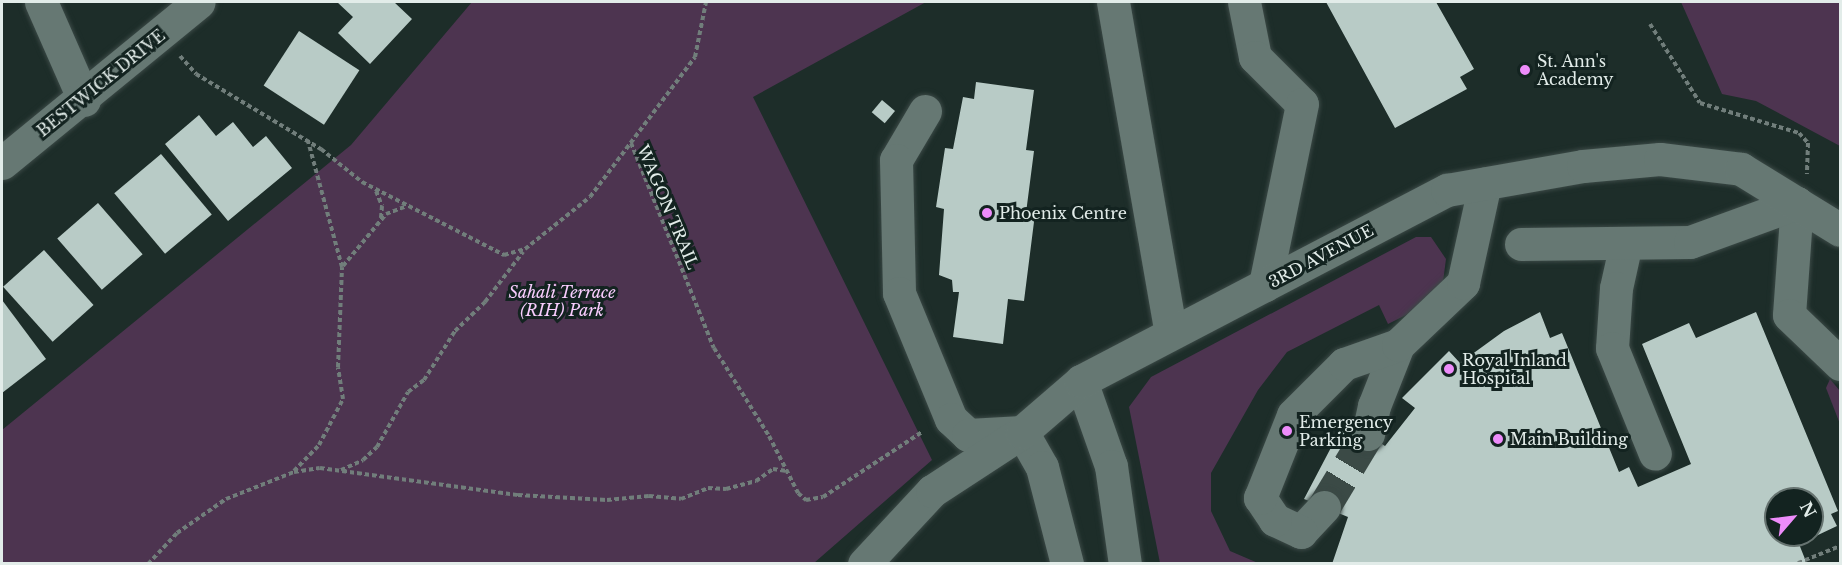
<!DOCTYPE html>
<style>
body{margin:0}
#map{position:relative;width:1842px;height:565px;overflow:hidden;background:#1d2d29;font-family:"Libre Baskerville",serif}
div>[style]{position:absolute}
[style*='--x']{left:calc(var(--x)*1px);top:calc(var(--y)*1px);width:calc(var(--w)*1px);rotate:calc(var(--a)*1deg)}
.green>*{inset:0;background:#4d3450}
.building>*{inset:0;background:#b8cbc6;transform-origin:0 0}
.minor-tunnel>*{height:33px;margin-top:-16.5px;transform-origin:0;background:repeating-linear-gradient(90deg,#3b4a46 0 33px,transparent 0 49px)}
.path>*{height:4px;margin-top:-2px;transform-origin:0;background:repeating-linear-gradient(90deg,#717e7b 0 4.5px,transparent 0 7.5px)}
.roads{filter:drop-shadow(0 0 2px #3b4946) drop-shadow(0 0 2px #3b4946)}
.minor>*{height:33px;margin:-16.5px;padding:0 16.5px;transform-origin:16.5px;border-radius:16.5px;background:#667873}
.dots>*{width:16px;height:16px;translate:-50% -50%;box-sizing:border-box;border:3px solid #132320;border-radius:50%}
span{translate:-50% -50%;white-space:nowrap;text-align:center;line-height:1.15;-webkit-text-stroke:6px #132320;paint-order:stroke}
.poi-label{font-size:16px;color:#e2ece9}
.left{translate:0 -50%;text-align:left}
.street-label{font-size:16px;color:#e2ece9}
.park-label{font-size:16px;color:#f9cdfe;font-style:italic}
.frame{position:absolute;inset:0;border:3px solid #e2ece9;pointer-events:none}
.north{position:absolute;left:1764px;top:487px;width:60px;height:60px;box-sizing:border-box;background:#132320;border:2px solid #667370;border-radius:50%;rotate:62deg;font-size:16px;font-weight:700;line-height:24px;text-align:center;color:#e2ece9}
.north::after{content:'';display:block;margin:auto;width:21px;height:27px;background:#ed8cfa;clip-path:polygon(50% 0,100% 100%,50% 72%,0 100%)}
</style>
<div id="map">
<div class="green">
<div style="clip-path:polygon(472px 2px,926px 2px,753px 97px,932px 460px,814px 563px,2px 563px,2px 430px,351px 145px)"></div>
<div style="clip-path:polygon(1681px 2px,1840px 2px,1840px 146px,1756px 101px,1722px 94px)"></div>
<div style="clip-path:polygon(1416px 237px,1431px 237px,1446px 259px,1443px 282px,1430px 303px,1388px 324px,1379px 305px,1287px 352px,1258px 390px,1211px 473px,1211px 511px,1230px 551px,1258px 563px,1160px 563px,1129px 407px,1151px 377px)"></div>
<div style="clip-path:polygon(1830px 379px,1840px 391px,1840px 424px,1826px 388px)"></div>
</div>
<div class="building">
<div style="clip-path:polygon(337px 2px,394px 2px,412px 19px,370px 64px,338px 33px,353px 17px)"></div>
<div style="clip-path:polygon(1326px 2px,1436px 2px,1474px 69px,1460px 77px,1467px 89px,1395px 128px)"></div>
<div style="left:299px;top:31px;width:72px;height:65px;rotate:33deg"></div>
<div style="clip-path:polygon(976px 82px,1034px 90px,1026px 150px,1034px 151px,1026px 213px,1035px 214px,1024px 301px,1008px 299px,1003px 344px,953px 337px,959px 292px,953px 292px,952px 280px,939px 275px,944px 209px,936px 207px,945px 148px,953px 149px,963px 97px,974px 99px)"></div>
<div style="left:882px;top:100px;width:17px;height:16px;rotate:40deg"></div>
<div style="clip-path:polygon(199px 115px,216px 136px,233px 122px,253px 147px,266px 136px,292px 168px,228px 221px,165px 144px)"></div>
<div style="left:161px;top:154px;width:79px;height:61px;rotate:50deg"></div>
<div style="left:98px;top:203px;width:68px;height:54px;rotate:49deg"></div>
<div style="left:44px;top:250px;width:74px;height:55px;rotate:48deg"></div>
<div style="clip-path:polygon(2px 300px,46px 359px,2px 393px)"></div>
<div style="clip-path:polygon(evenodd,1540px 312px,1550px 338px,1562px 333px,1619px 472px,1629px 467px,1638px 487px,1691px 464px,1642px 344px,1689px 323px,1696px 338px,1756px 312px,1838px 511px,1831px 514px,1837px 526px,1799px 544px,1807px 564px,1332px 564px,1348px 517px,1304px 499px,1346px 419px,1385px 446px,1415px 408px,1402px 398px,1449px 351px,1460px 363px,1504px 331px,1540px 312px,1776px 499px,1812px 499px,1812px 535px,1776px 535px,1776px 499px)"></div>
</div>
<div class="minor-tunnel">
<div style="--x:1324;--y:507;--w:85;--a:-58.9"></div>
</div>
<div class="path">
<div style="--x:1650;--y:24;--w:93;--a:57.7"></div>
<div style="--x:1700;--y:103;--w:103;--a:16.9"></div>
<div style="--x:1799;--y:133;--w:13;--a:48"></div>
<div style="--x:1808;--y:143;--w:31;--a:92"></div>
<div style="--x:180;--y:56;--w:24;--a:48"></div>
<div style="--x:196;--y:74;--w:146;--a:31"></div>
<div style="--x:321;--y:149;--w:53;--a:38.8"></div>
<div style="--x:362;--y:182;--w:160;--a:27.2"></div>
<div style="--x:504;--y:255;--w:22;--a:-16"></div>
<div style="--x:525;--y:249;--w:83;--a:-38.7"></div>
<div style="--x:590;--y:197;--w:175;--a:-53.1"></div>
<div style="--x:695;--y:57;--w:56;--a:-78.7"></div>
<div style="--x:631;--y:143;--w:221;--a:68"></div>
<div style="--x:714;--y:348;--w:104;--a:58"></div>
<div style="--x:769;--y:436;--w:64;--a:63"></div>
<div style="--x:798;--y:493;--w:11;--a:41"></div>
<div style="--x:806;--y:500;--w:17;--a:-10"></div>
<div style="--x:823;--y:497;--w:118;--a:-33.3"></div>
<div style="--x:376;--y:191;--w:16;--a:68"></div>
<div style="--x:382;--y:206;--w:12;--a:95"></div>
<div style="--x:343;--y:266;--w:67;--a:-50.4"></div>
<div style="--x:386;--y:214;--w:22;--a:-21"></div>
<div style="--x:341;--y:470;--w:24;--a:-24"></div>
<div style="--x:363;--y:460;--w:19;--a:-43"></div>
<div style="--x:377;--y:447;--w:63;--a:-60.6"></div>
<div style="--x:408;--y:392;--w:20;--a:-37"></div>
<div style="--x:424;--y:380;--w:58;--a:-57.7"></div>
<div style="--x:455;--y:331;--w:42;--a:-44"></div>
<div style="--x:485;--y:302;--w:63;--a:-52.8"></div>
<div style="--x:294;--y:471;--w:36;--a:-46"></div>
<div style="--x:319;--y:445;--w:52;--a:-62.4"></div>
<div style="--x:343;--y:399;--w:32;--a:-99"></div>
<div style="--x:338;--y:367;--w:100;--a:-87.7"></div>
<div style="--x:342;--y:267;--w:131;--a:-105.1"></div>
<div style="--x:1798;--y:563;--w:45;--a:-22"></div>
<div style="--x:148;--y:564;--w:42;--a:-46.9"></div>
<div style="--x:177;--y:533;--w:60;--a:-34.8"></div>
<div style="--x:226;--y:499;--w:73;--a:-21.7"></div>
<div style="--x:294;--y:472;--w:26;--a:-9"></div>
<div style="--x:320;--y:468;--w:200;--a:7.8"></div>
<div style="--x:518;--y:495;--w:89;--a:3.2"></div>
<div style="--x:607;--y:500;--w:42;--a:-5.4"></div>
<div style="--x:649;--y:496;--w:32;--a:5"></div>
<div style="--x:681;--y:499;--w:29;--a:-22"></div>
<div style="--x:708;--y:488;--w:18;--a:3"></div>
<div style="--x:726;--y:489;--w:31;--a:-15"></div>
<div style="--x:756;--y:481;--w:21;--a:-35"></div>
<div style="--x:773;--y:469;--w:14;--a:8"></div>
</div>
<div class="roads">
<div class="minor">
<div style="--x:41;--y:2;--w:107;--a:66.3"></div>
<div style="--x:1113;--y:2;--w:336;--a:80.1"></div>
<div style="--x:1244;--y:2;--w:56;--a:78.7"></div>
<div style="--x:1255;--y:57;--w:66;--a:45"></div>
<div style="--x:1302;--y:104;--w:185;--a:101.6"></div>
<div style="--x:925;--y:111;--w:57;--a:120.6"></div>
<div style="--x:896;--y:160;--w:133;--a:88.7"></div>
<div style="--x:899;--y:293;--w:136;--a:67.6"></div>
<div style="--x:951;--y:419;--w:23;--a:43"></div>
<div style="--x:968;--y:435;--w:54;--a:-3.2"></div>
<div style="--x:1022;--y:432;--w:40;--a:60.3"></div>
<div style="--x:1042;--y:467;--w:100;--a:75.5"></div>
<div style="--x:2;--y:163;--w:254;--a:-39.3"></div>
<div style="--x:1797;--y:203;--w:112;--a:94.1"></div>
<div style="--x:1789;--y:315;--w:71;--a:43.9"></div>
<div style="--x:1626;--y:243;--w:46;--a:102.5"></div>
<div style="--x:1616;--y:288;--w:60;--a:93.8"></div>
<div style="--x:1612;--y:348;--w:114;--a:67.9"></div>
<div style="--x:1521;--y:244;--w:169;--a:-0.7"></div>
<div style="--x:1690;--y:242;--w:114;--a:-20"></div>
<div style="--x:1081;--y:381;--w:90;--a:70.6"></div>
<div style="--x:1111;--y:466;--w:99;--a:81.9"></div>
<div style="--x:1368;--y:434;--w:29;--a:-78"></div>
<div style="--x:1374;--y:406;--w:66;--a:-68.5"></div>
<div style="--x:1324;--y:507;--w:34;--a:133"></div>
<div style="--x:1301;--y:532;--w:29;--a:-155"></div>
<div style="--x:1275;--y:520;--w:27;--a:-124"></div>
<div style="--x:1260;--y:498;--w:89;--a:-68.3"></div>
<div style="--x:1293;--y:415;--w:72;--a:-45"></div>
<div style="--x:1344;--y:364;--w:57;--a:-19.4"></div>
<div style="--x:1398;--y:345;--w:90;--a:-43.6"></div>
<div style="--x:1463;--y:283;--w:102;--a:-77.6"></div>
<div style="--x:864;--y:564;--w:100;--a:-47"></div>
<div style="--x:932;--y:491;--w:108;--a:-33.2"></div>
<div style="--x:1022;--y:432;--w:78;--a:-40.8"></div>
<div style="--x:1081;--y:381;--w:413;--a:-27.6"></div>
<div style="--x:1447;--y:190;--w:138;--a:-10"></div>
<div style="--x:1583;--y:166;--w:77;--a:-5.2"></div>
<div style="--x:1660;--y:159;--w:82;--a:7"></div>
<div style="--x:1741;--y:169;--w:116;--a:31.6"></div>
</div>
</div>
<div class="dots">
<div style="left:1525px;top:70px;background:#ed8cfa"></div>
<div style="left:987px;top:213px;background:#ed8cfa"></div>
<div style="left:1449px;top:369px;background:#ed8cfa"></div>
<div style="left:1287px;top:431px;background:#ed8cfa"></div>
<div style="left:1498px;top:439px;background:#ed8cfa"></div>
</div>
<div class="poi-label">
<span class="left" style="left:1537px;top:70px">St. Ann's<br>Academy</span>
<span class="left" style="left:999px;top:213px">Phoenix Centre</span>
<span class="left" style="left:1462px;top:369px">Royal Inland<br>Hospital</span>
<span class="left" style="left:1299px;top:431px">Emergency<br>Parking</span>
<span class="left" style="left:1510px;top:439px">Main Building</span>
</div>
<div class="street-label">
<span style="left:101px;top:83px;rotate:-39deg">BESTWICK DRIVE</span>
<span style="left:668px;top:207px;rotate:67deg">WAGON TRAIL</span>
<span style="left:1321px;top:256px;rotate:-28deg">3RD AVENUE</span>
</div>
<div class="park-label">
<span style="left:562px;top:301px">Sahali Terrace<br>(RIH) Park</span>
</div>
<div class="frame"></div>
<div class="north">N</div>
</div>
